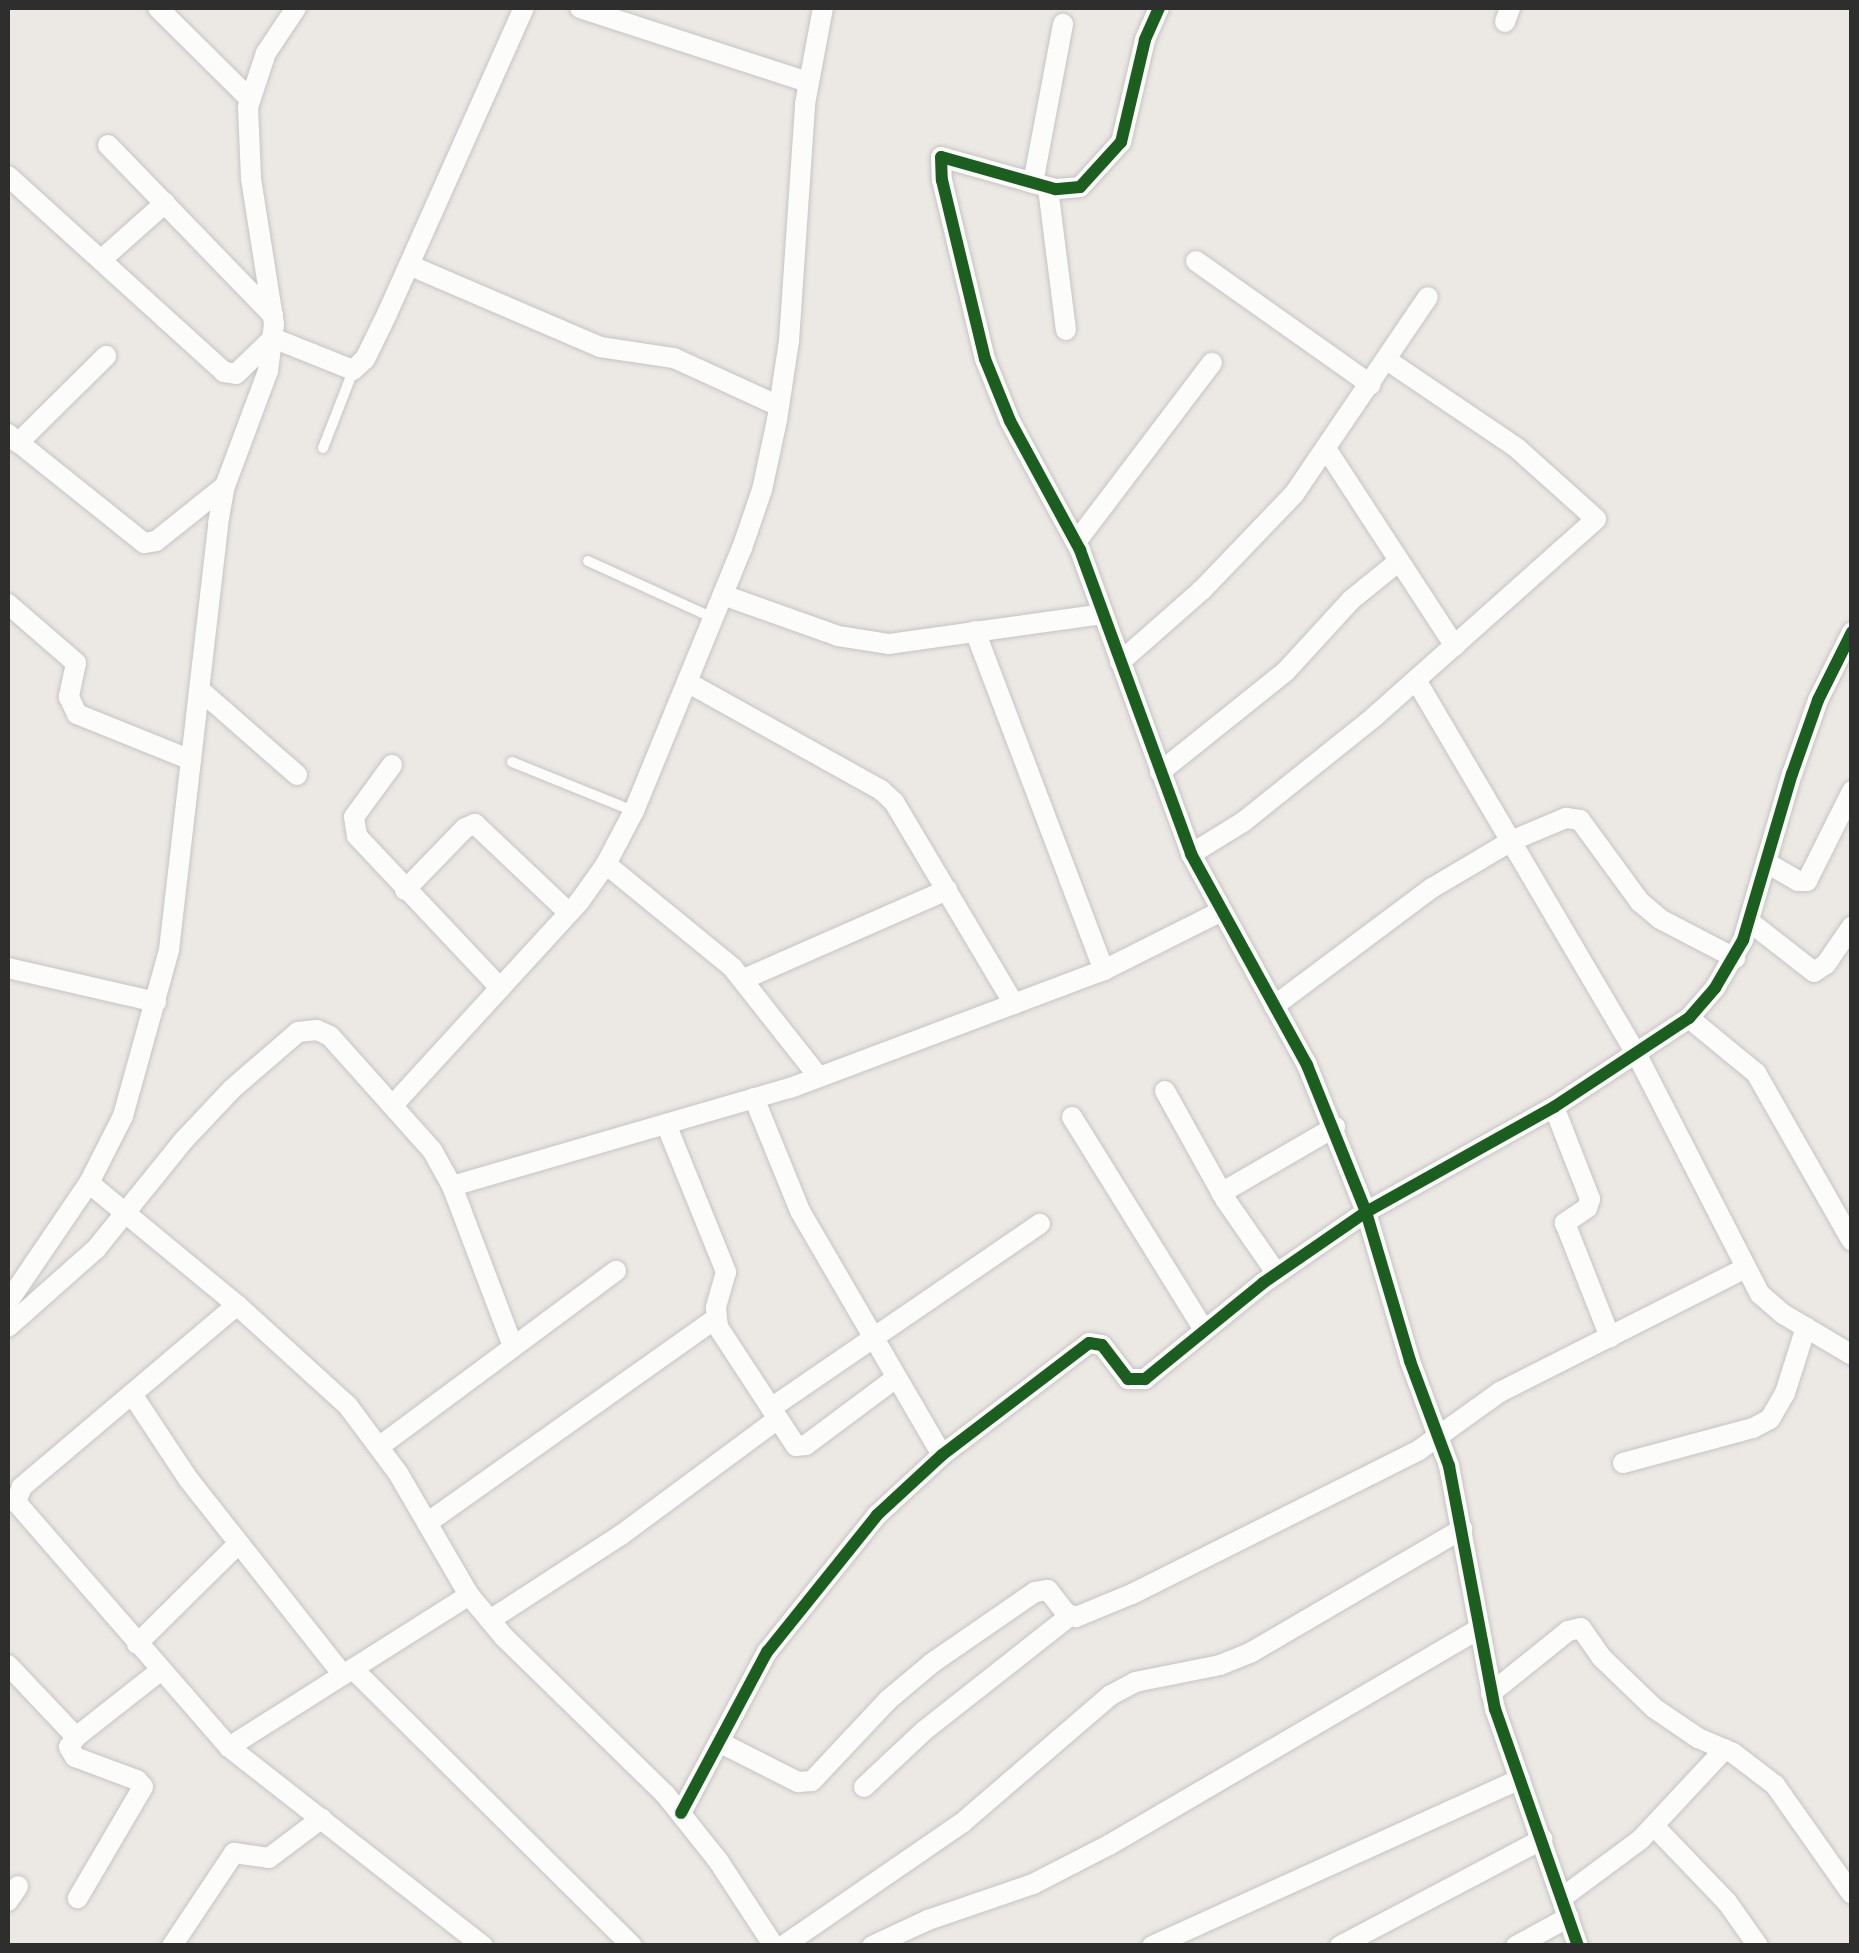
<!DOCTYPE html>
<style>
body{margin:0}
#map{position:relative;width:1859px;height:1953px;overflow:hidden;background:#ece8e4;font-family:Quicksand,sans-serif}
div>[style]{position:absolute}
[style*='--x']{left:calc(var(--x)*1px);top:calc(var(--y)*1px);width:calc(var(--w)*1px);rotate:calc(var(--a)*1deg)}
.roads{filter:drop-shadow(0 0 2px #c5c4c5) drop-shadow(0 0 2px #c5c4c5)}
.lane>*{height:10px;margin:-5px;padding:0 5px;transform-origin:5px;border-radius:5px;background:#fcfcfb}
.street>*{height:20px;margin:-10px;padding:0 10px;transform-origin:10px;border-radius:10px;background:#fcfcfb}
.cycleway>*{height:12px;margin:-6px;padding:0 6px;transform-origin:6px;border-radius:6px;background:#1b5e20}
span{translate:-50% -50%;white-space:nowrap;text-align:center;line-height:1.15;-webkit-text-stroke:10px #fff;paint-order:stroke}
.frame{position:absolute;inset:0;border:10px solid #2e2e2e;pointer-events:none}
</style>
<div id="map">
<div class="roads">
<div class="lane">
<div style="--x:323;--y:448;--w:83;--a:-68.7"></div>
<div style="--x:588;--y:561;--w:137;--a:24.5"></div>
<div style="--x:512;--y:762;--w:131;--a:22"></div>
</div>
<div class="street">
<div style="--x:158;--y:8;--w:129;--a:44.7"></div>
<div style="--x:580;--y:8;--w:240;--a:18"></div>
<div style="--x:1159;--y:8;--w:35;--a:114"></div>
<div style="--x:1145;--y:40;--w:105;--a:103.2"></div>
<div style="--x:1121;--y:142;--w:61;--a:132.3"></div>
<div style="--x:1080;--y:187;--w:25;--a:175"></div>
<div style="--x:1055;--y:189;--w:118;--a:-164.3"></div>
<div style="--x:941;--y:157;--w:23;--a:88"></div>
<div style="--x:942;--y:180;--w:184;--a:76.5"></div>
<div style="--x:985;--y:359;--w:67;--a:68"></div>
<div style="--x:1010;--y:421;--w:147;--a:61.5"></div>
<div style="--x:1080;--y:550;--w:324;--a:69.9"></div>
<div style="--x:1191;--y:854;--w:241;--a:61.2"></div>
<div style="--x:1307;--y:1065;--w:158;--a:68.1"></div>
<div style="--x:1366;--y:1212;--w:155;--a:73.5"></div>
<div style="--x:1410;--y:1361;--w:112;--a:69.6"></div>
<div style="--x:1449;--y:1466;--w:247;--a:79.3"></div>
<div style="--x:1495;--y:1709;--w:251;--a:70.7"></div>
<div style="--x:1505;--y:22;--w:15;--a:-70"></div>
<div style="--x:108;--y:145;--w:237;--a:45.9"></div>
<div style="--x:8;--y:176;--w:292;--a:42.2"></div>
<div style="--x:224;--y:372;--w:12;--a:9"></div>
<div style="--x:236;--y:374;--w:52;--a:-44.2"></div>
<div style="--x:273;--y:338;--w:86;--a:21.8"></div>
<div style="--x:353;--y:370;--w:16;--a:-43"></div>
<div style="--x:365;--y:359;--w:50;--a:-63.9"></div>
<div style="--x:387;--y:314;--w:335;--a:-65.9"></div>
<div style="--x:1033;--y:183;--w:162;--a:-79.3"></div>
<div style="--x:1048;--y:188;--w:143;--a:82.8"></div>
<div style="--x:101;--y:260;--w:86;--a:-41.7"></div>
<div style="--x:1196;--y:261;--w:214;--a:35.3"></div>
<div style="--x:409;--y:265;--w:208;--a:23.2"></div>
<div style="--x:600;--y:347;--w:75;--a:8.5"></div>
<div style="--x:674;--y:358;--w:115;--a:24.6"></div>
<div style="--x:8;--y:434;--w:174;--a:38.7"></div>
<div style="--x:144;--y:543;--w:12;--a:-9"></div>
<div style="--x:156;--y:541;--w:88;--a:-38.6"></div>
<div style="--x:18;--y:443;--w:124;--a:-44.7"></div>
<div style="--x:1327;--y:450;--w:234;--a:56.9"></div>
<div style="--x:1076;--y:542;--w:225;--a:-52.8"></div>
<div style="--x:723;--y:595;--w:122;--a:19.6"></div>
<div style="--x:838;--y:636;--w:52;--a:8.9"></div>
<div style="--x:889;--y:644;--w:216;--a:-8"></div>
<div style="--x:8;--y:604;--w:90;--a:40.9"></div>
<div style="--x:76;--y:663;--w:35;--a:102"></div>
<div style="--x:69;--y:697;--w:19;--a:65"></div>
<div style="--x:77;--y:714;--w:123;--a:22"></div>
<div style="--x:975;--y:631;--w:363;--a:69.2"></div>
<div style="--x:1120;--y:662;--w:109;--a:-41.3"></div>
<div style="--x:1202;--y:590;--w:133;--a:-46.2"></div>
<div style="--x:1294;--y:494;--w:238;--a:-55.8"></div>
<div style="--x:1416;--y:680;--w:435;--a:59.5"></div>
<div style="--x:1637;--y:1055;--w:269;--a:62.8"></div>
<div style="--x:1760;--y:1294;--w:30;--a:41"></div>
<div style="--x:1783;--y:1314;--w:80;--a:30.7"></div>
<div style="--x:687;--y:682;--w:222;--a:29.1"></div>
<div style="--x:881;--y:790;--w:18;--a:43"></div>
<div style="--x:894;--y:802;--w:235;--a:59.3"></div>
<div style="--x:200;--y:690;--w:129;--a:41.2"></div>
<div style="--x:392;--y:765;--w:64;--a:126.2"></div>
<div style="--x:354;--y:817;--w:19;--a:81"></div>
<div style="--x:357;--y:836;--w:209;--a:46.7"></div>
<div style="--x:1160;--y:772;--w:161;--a:-38.7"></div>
<div style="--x:1286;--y:671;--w:96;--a:-47.5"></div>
<div style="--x:1351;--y:600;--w:62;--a:-39.1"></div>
<div style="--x:1191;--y:854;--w:61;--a:-31.6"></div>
<div style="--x:1243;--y:822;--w:168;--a:-38.7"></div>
<div style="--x:1374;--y:717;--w:297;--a:-41.7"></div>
<div style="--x:1596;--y:519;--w:106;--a:-138.1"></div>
<div style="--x:1517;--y:448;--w:157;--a:-145.9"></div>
<div style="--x:1767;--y:863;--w:36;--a:30"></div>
<div style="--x:1798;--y:881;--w:9;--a:0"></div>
<div style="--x:1807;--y:881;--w:101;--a:-63.4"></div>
<div style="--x:606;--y:864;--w:163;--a:39.3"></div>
<div style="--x:732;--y:967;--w:140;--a:51.7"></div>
<div style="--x:405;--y:890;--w:86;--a:-45.9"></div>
<div style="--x:465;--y:828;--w:11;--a:-22"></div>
<div style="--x:475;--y:824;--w:129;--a:43.4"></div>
<div style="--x:1750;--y:922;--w:81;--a:38"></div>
<div style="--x:1814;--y:972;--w:14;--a:-34"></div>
<div style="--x:1826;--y:964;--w:46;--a:-55.6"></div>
<div style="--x:8;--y:968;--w:152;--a:12.9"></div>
<div style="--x:744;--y:979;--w:222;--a:-23.7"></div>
<div style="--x:1274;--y:1006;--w:197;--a:-36.8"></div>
<div style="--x:1432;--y:888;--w:92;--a:-30.7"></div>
<div style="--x:1511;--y:841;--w:60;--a:-22.7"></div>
<div style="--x:1566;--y:818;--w:14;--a:8"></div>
<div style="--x:1580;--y:820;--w:102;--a:53.8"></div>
<div style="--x:1640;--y:902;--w:26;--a:40"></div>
<div style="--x:1660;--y:919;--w:85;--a:27.5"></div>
<div style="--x:1689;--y:1018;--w:87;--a:39.4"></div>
<div style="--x:1756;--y:1073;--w:193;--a:60.3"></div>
<div style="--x:1165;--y:1091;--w:124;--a:60.9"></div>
<div style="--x:1225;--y:1199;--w:91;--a:55.3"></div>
<div style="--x:754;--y:1098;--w:122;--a:67.8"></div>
<div style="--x:800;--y:1211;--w:282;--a:59.8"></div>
<div style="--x:394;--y:1104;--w:274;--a:-47.5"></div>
<div style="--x:579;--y:902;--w:47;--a:-54.6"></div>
<div style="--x:606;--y:864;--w:60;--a:-62.2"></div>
<div style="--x:634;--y:811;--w:284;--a:-67.7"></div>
<div style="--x:742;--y:548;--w:61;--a:-71"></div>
<div style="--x:762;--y:490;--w:72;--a:-77.9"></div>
<div style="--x:777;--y:420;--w:80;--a:-81.4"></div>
<div style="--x:789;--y:341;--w:238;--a:-86.1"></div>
<div style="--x:805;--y:104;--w:98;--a:-79.4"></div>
<div style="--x:1554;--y:1107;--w:99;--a:68.6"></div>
<div style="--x:1590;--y:1199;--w:9;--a:108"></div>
<div style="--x:1587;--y:1208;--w:27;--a:146"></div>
<div style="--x:1565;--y:1223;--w:123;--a:68.5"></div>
<div style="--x:1072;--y:1117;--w:251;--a:58.2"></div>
<div style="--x:666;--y:1124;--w:160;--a:67.9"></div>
<div style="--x:726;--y:1272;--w:37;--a:106"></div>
<div style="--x:716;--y:1308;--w:19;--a:84"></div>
<div style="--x:718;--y:1327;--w:142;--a:56.8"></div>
<div style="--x:796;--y:1446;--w:10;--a:-6"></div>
<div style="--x:806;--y:1445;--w:112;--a:-36.7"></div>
<div style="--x:89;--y:1183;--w:192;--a:39.5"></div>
<div style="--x:237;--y:1305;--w:150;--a:42.3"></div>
<div style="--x:348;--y:1406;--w:84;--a:53.3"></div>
<div style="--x:398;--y:1473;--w:141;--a:59.8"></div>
<div style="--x:469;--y:1595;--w:55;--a:50.2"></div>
<div style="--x:504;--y:1637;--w:225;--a:44.3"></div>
<div style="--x:665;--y:1794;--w:87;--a:51.5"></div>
<div style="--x:719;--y:1862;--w:100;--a:56.8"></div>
<div style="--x:452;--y:1186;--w:172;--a:69.2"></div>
<div style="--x:1221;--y:1193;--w:132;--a:-30.1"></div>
<div style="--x:8;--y:1302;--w:144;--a:-55.8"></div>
<div style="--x:89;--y:1183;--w:75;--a:-63.1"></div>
<div style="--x:123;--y:1116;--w:172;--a:-74.5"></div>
<div style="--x:169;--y:950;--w:429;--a:-83.4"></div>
<div style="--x:218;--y:524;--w:39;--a:-80"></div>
<div style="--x:225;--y:486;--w:123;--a:-69.5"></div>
<div style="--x:268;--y:371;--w:47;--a:-82.7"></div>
<div style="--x:274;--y:324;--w:148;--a:-99"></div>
<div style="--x:251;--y:178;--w:71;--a:-92.4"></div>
<div style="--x:248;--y:107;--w:57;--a:-71.6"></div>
<div style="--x:266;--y:53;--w:54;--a:-56.3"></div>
<div style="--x:237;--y:1305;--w:282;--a:139.8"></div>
<div style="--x:22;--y:1487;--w:16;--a:112"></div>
<div style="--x:16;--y:1502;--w:325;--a:49"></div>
<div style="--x:229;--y:1747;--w:323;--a:38.1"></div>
<div style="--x:8;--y:1327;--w:118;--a:-41.6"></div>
<div style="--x:96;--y:1249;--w:140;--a:-51.1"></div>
<div style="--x:184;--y:1140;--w:70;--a:-46.7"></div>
<div style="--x:232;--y:1089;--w:87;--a:-40.8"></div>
<div style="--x:298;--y:1032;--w:19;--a:-6"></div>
<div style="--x:317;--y:1030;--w:14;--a:25"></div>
<div style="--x:330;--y:1036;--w:153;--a:48.2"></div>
<div style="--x:432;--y:1150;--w:41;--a:60.9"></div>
<div style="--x:452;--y:1186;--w:352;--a:-16.2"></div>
<div style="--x:790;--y:1088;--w:335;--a:-20.6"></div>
<div style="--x:1104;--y:970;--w:130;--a:-26.6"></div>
<div style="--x:132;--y:1394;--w:103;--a:56.5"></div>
<div style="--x:189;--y:1480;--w:248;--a:51.7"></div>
<div style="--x:771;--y:1408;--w:326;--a:-34.4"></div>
<div style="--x:380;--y:1446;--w:294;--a:-36.6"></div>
<div style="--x:1623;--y:1463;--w:135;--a:-15.1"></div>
<div style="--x:1753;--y:1428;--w:19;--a:-28"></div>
<div style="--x:1770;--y:1419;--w:30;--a:-60"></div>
<div style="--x:1785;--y:1393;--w:69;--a:-72.3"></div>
<div style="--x:427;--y:1523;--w:354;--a:-35.3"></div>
<div style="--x:490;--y:1620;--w:156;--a:-33"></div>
<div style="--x:621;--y:1535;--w:195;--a:-36.5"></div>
<div style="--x:137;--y:1644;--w:142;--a:-44.7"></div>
<div style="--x:8;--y:1665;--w:99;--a:46.6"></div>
<div style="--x:76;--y:1737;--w:12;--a:125"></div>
<div style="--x:69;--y:1747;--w:12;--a:59"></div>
<div style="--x:75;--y:1757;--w:66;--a:20.4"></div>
<div style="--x:137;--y:1780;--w:9;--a:49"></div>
<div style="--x:143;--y:1787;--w:129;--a:120.4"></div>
<div style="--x:353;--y:1669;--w:393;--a:44.8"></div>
<div style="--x:1491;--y:1693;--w:99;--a:-38.8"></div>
<div style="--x:1568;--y:1631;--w:13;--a:-13"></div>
<div style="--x:1581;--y:1628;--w:35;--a:55"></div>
<div style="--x:1601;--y:1657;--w:74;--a:43.9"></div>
<div style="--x:1654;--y:1708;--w:53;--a:34.3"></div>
<div style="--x:1698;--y:1738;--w:38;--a:23"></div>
<div style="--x:1733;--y:1753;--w:53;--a:37.3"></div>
<div style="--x:1775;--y:1785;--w:133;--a:54.8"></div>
<div style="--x:76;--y:1737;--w:107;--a:-38.2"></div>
<div style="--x:719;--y:1742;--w:89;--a:26.9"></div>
<div style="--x:798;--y:1782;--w:14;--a:-4"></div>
<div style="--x:812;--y:1781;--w:111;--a:-46.8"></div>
<div style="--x:888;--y:1700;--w:57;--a:-40.1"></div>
<div style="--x:932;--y:1663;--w:125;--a:-34.6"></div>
<div style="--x:1035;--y:1592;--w:13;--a:-9"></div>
<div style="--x:1048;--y:1590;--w:29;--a:52"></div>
<div style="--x:1066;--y:1613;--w:11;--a:22"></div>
<div style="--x:1076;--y:1617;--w:61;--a:-22.3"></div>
<div style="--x:1132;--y:1594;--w:321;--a:-26.6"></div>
<div style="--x:1419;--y:1450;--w:100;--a:-35.6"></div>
<div style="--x:1500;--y:1392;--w:275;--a:-26.8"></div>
<div style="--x:229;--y:1747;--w:284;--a:-32.3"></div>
<div style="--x:864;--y:1787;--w:83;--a:-43.1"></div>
<div style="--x:925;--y:1730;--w:184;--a:-38.2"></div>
<div style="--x:681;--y:1813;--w:183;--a:-61.9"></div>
<div style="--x:767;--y:1652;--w:176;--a:-51.2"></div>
<div style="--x:877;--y:1515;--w:88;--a:-42.7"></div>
<div style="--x:942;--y:1455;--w:185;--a:-37.3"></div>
<div style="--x:1089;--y:1343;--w:13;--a:9"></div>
<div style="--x:1102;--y:1345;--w:43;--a:52.6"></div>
<div style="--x:1128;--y:1379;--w:17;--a:0"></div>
<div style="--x:1145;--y:1379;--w:152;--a:-39.1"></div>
<div style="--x:1263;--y:1283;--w:125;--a:-34.6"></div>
<div style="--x:1366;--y:1212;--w:215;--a:-29.2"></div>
<div style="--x:1554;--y:1107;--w:162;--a:-33.4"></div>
<div style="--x:1689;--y:1018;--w:40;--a:-49"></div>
<div style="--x:1715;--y:988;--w:56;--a:-59.7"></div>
<div style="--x:1743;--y:940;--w:173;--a:-73.6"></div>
<div style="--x:1792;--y:774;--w:78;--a:-70.6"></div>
<div style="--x:1818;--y:700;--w:76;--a:-63.4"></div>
<div style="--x:1654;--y:1826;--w:105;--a:46.2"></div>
<div style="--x:1727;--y:1902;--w:54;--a:54.8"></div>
<div style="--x:1563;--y:1897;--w:97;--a:-36.6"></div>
<div style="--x:1641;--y:1839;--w:123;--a:-47"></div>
<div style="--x:8;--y:1901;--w:18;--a:-56"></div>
<div style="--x:172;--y:1946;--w:112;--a:-56.3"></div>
<div style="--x:234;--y:1853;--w:35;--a:8"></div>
<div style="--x:269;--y:1858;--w:66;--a:-37"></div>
<div style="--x:783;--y:1946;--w:217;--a:-34.5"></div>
<div style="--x:962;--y:1823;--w:196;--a:-40.7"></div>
<div style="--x:1111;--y:1695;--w:27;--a:-28"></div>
<div style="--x:1135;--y:1682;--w:87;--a:-11.3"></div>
<div style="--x:1220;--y:1665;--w:32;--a:-22"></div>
<div style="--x:1250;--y:1653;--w:246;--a:-30.3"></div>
<div style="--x:872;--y:1946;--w:62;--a:-24.9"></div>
<div style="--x:928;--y:1920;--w:111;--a:-18.9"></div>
<div style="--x:1033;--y:1884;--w:85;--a:-27.2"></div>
<div style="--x:1109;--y:1845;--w:428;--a:-30.3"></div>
<div style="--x:1152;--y:1946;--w:404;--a:-24.4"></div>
<div style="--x:1340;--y:1946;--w:229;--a:-27.8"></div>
<div style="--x:1516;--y:1946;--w:60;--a:-28.7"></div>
</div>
</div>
<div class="cycleway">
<div style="--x:1159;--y:8;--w:35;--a:114"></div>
<div style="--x:1145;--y:40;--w:105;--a:103.2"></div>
<div style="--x:1121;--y:142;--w:61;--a:132.3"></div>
<div style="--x:1080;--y:187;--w:25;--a:175"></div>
<div style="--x:1055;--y:189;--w:118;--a:-164.3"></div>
<div style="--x:941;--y:157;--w:23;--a:88"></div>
<div style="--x:942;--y:180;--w:184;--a:76.5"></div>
<div style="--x:985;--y:359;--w:67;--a:68"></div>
<div style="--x:1010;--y:421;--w:147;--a:61.5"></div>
<div style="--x:1080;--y:550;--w:324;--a:69.9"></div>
<div style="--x:1191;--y:854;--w:241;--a:61.2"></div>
<div style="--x:1307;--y:1065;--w:158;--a:68.1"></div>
<div style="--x:1366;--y:1212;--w:155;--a:73.5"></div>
<div style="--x:1410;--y:1361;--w:112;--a:69.6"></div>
<div style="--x:1449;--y:1466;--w:247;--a:79.3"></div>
<div style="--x:1495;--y:1709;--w:251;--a:70.7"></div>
<div style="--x:681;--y:1813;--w:183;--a:-61.9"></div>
<div style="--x:767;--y:1652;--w:176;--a:-51.2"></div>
<div style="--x:877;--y:1515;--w:88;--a:-42.7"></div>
<div style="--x:942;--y:1455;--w:185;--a:-37.3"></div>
<div style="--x:1089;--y:1343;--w:13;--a:9"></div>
<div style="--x:1102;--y:1345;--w:43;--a:52.6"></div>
<div style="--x:1128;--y:1379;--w:17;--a:0"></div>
<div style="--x:1145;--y:1379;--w:152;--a:-39.1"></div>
<div style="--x:1263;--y:1283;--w:125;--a:-34.6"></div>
<div style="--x:1366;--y:1212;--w:215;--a:-29.2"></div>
<div style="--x:1554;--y:1107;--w:162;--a:-33.4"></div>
<div style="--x:1689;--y:1018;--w:40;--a:-49"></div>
<div style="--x:1715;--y:988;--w:56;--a:-59.7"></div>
<div style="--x:1743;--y:940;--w:173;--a:-73.6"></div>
<div style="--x:1792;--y:774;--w:78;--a:-70.6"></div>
<div style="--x:1818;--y:700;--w:76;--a:-63.4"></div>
</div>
<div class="frame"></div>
</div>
